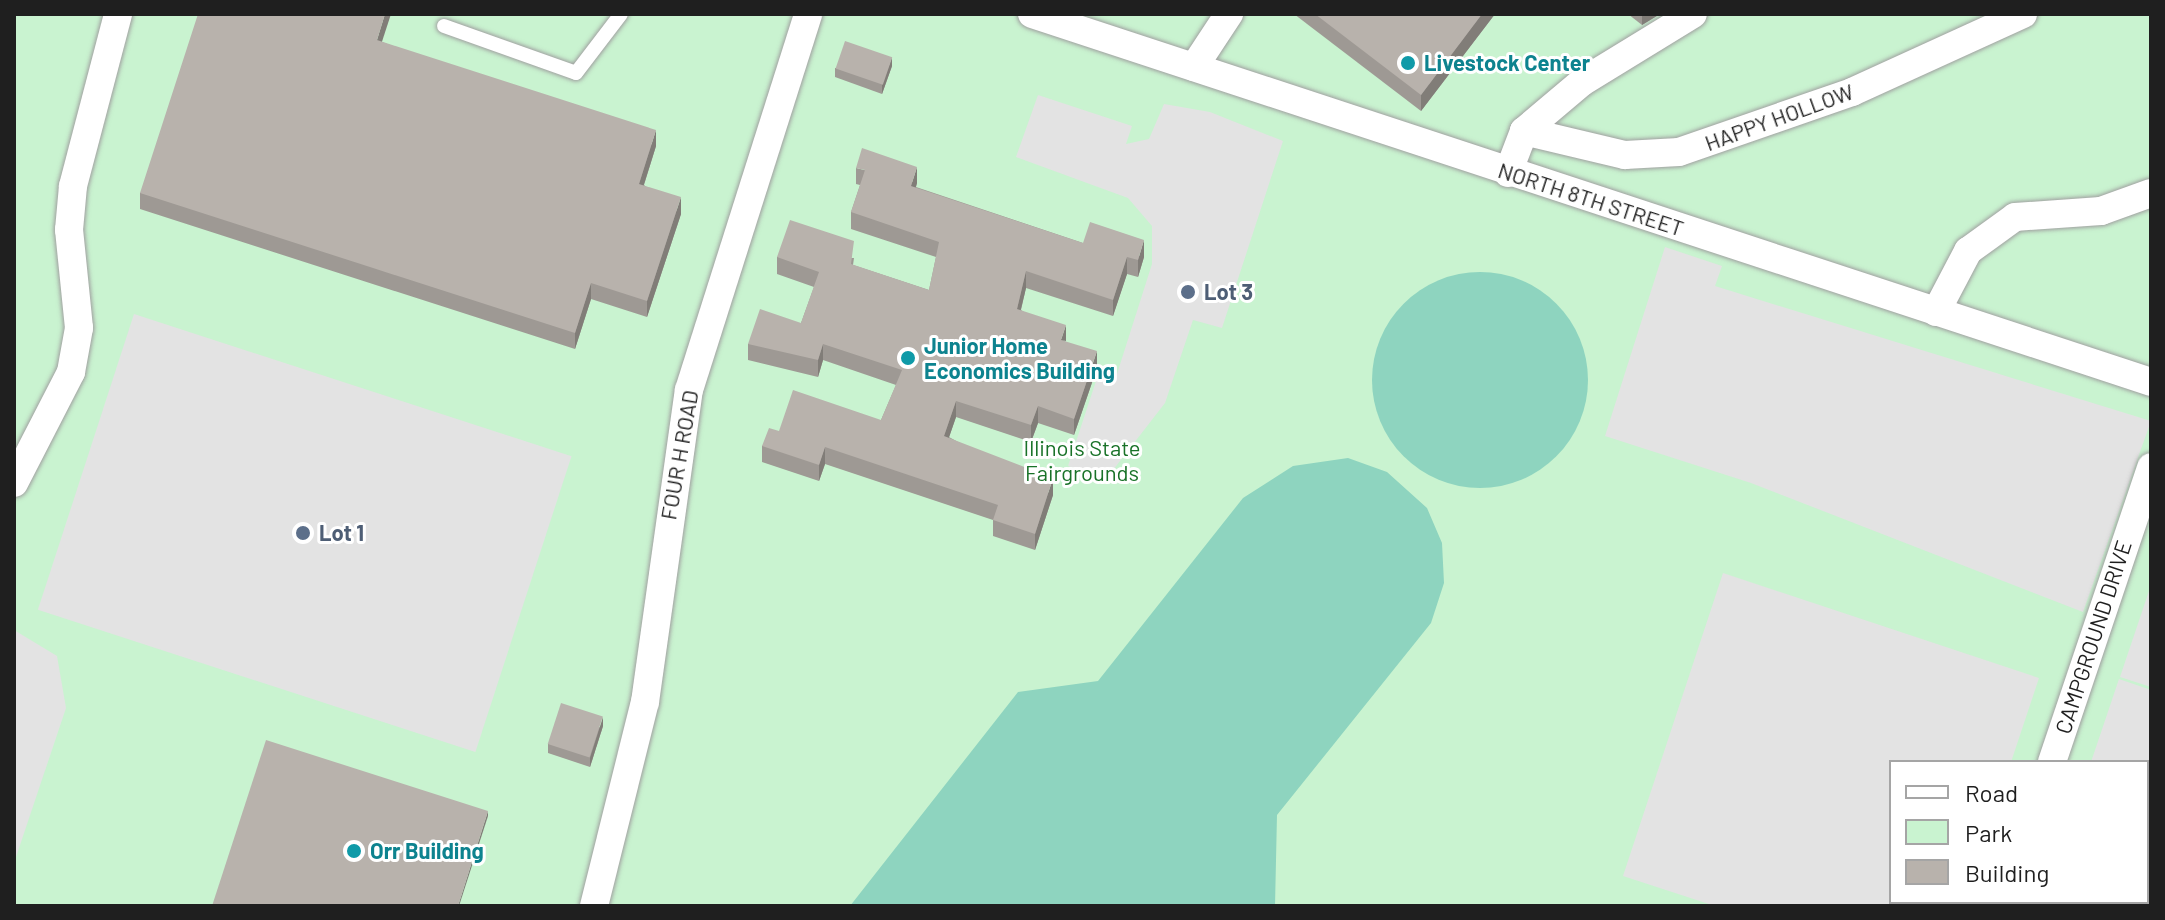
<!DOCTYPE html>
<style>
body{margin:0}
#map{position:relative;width:2165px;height:920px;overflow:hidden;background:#efede6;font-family:Barlow,sans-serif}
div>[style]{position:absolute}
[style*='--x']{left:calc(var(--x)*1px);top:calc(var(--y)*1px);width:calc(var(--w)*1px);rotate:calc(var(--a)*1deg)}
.park>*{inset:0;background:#c9f3d0}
.pitch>*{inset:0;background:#8ed4bf}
.round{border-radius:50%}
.parking>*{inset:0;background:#e3e3e3;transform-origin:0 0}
.roads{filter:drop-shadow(0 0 2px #a0a0a0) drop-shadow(0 0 2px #a0a0a0)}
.service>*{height:14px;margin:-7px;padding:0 7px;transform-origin:7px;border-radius:7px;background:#fff}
.minor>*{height:28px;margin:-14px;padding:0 14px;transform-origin:14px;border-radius:14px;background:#fff}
.wall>*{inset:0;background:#9e9994}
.shaded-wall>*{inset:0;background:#817d78}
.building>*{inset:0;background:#b8b2ac;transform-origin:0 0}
.dots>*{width:22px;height:22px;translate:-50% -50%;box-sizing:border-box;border:4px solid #fff;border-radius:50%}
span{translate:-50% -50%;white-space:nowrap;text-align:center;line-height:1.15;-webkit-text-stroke:6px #fff;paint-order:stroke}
.culture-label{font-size:22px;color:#0d838f;font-weight:700}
.left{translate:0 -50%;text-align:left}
.street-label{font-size:22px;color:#1f1f1f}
.service-label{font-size:22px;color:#4e5e75;font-weight:700}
.park-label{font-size:22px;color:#197228}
.frame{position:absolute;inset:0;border:16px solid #1f1f1f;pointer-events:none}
.legend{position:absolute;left:1889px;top:760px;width:260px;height:144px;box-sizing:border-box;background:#fff;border:2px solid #a5a5a5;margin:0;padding:10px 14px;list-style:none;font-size:24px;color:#1f1f1f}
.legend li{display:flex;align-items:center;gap:16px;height:40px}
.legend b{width:40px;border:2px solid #a5a5a5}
</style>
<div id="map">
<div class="park">
<div style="clip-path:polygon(evenodd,14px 14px,2151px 14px,2151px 906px,14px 906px,14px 14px,1891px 762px,2147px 762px,2147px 902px,1891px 902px,1891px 762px)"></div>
</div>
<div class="pitch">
<div class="round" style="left:1372px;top:272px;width:216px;height:216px"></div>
<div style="clip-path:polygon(1348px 458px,1387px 472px,1427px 508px,1442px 543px,1444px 583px,1431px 623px,1277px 815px,1275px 906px,850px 906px,1018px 692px,1098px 681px,1243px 498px,1293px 466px)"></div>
</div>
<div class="parking">
<div style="clip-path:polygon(1038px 95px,1132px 126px,1126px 144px,1149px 139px,1164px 104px,1210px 112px,1283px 141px,1222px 328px,1193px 320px,1165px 403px,1106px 479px,1068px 466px,1099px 372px,1116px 377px,1152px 264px,1152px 226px,1128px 198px,1016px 157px)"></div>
<div style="clip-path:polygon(1665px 247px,1722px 266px,1715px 286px,2151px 421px,2083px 612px,1751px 483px,1605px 436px)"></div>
<div style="left:134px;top:314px;width:460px;height:311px;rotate:18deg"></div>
<div style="clip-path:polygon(1723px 573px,2039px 678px,2011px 762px,1891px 762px,1891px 902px,1963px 906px,1715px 906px,1623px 876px)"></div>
<div style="clip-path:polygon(2151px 585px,2151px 687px,2120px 677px)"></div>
<div style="clip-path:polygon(14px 630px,57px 656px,66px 708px,14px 863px)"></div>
<div style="clip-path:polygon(2119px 679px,2151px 690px,2151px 800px,2147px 762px,2091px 762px)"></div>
</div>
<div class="roads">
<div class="service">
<div style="--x:444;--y:26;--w:140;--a:19.6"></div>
<div style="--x:576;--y:73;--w:74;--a:-52.7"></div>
</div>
<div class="minor">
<div style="--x:1032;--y:14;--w:1178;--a:18.2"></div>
<div style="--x:1194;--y:67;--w:64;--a:-56.6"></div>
<div style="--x:1524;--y:131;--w:104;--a:13.4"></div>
<div style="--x:1625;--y:155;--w:54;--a:-3.2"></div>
<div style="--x:1679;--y:152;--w:183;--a:-19.1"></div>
<div style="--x:1852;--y:92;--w:188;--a:-24.5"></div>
<div style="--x:1508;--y:173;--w:45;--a:-69.1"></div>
<div style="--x:1524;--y:131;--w:76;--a:-40.2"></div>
<div style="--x:1582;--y:82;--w:130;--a:-31.5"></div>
<div style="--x:1936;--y:312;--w:69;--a:-62.3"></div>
<div style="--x:1968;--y:251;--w:58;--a:-35.9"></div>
<div style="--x:2015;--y:217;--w:86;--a:-4"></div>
<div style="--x:2101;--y:211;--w:53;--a:-19.8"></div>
<div style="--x:14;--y:483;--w:125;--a:-62.8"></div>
<div style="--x:71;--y:372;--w:45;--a:-79.7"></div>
<div style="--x:79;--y:328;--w:99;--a:-95.8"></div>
<div style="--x:69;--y:230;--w:44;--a:-84.8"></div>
<div style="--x:73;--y:186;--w:178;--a:-75.3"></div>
<div style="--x:2052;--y:762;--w:311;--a:-71.4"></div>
<div style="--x:594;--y:906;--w:210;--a:-76"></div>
<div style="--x:645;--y:702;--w:315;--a:-82"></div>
<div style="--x:689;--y:390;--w:394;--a:-72.4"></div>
<div style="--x:2005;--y:906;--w:4;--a:-76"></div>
</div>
</div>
<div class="wall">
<div style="clip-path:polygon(1294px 14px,1495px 14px,1421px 111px)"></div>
<div style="clip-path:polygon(1628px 14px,1660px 14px,1642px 25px)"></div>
<div style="clip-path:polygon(382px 42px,656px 146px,644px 185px,681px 214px,647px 317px,591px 299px,575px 349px,140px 209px,140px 193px)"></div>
<div style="clip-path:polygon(892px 66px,882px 94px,835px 77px,835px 68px)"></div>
<div style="clip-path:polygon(856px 168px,917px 183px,916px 187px,1083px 243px,1144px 257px,1138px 277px,1127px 274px,1113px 316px,1026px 288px,1021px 310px,1066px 342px,1097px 368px,1074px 435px,1038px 423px,1031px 442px,956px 417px,949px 437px,1053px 495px,1035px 550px,993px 536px,993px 520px,825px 464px,819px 481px,762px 462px,762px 446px,779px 431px,881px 420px,896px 385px,823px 360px,818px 377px,748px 360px,748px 344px,801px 323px,814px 287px,777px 274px,777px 257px,854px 258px,853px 265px,929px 290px,936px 257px,851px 229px,851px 212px,860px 185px,856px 184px)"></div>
<div style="clip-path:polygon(603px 726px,590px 767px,548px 753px,548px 744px)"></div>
<div style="clip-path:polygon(2147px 804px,2151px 806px,2151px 906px,2147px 906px,2135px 902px,2147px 902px)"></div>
</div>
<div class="shaded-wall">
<div style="clip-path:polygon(385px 14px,391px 14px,377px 57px,377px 40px)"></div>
<div style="clip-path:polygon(1482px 14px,1495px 14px,1421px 111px,1421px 95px)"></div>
<div style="clip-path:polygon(1642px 14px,1660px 14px,1642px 25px)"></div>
<div style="clip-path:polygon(892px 57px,892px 66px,882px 94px,882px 85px)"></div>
<div style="clip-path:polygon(656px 130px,656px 146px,639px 200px,639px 184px)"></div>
<div style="clip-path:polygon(917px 167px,917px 183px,911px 202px,911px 186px)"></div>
<div style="clip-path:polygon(681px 197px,681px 214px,647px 317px,647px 301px)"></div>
<div style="clip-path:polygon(1144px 240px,1144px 257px,1138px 277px,1138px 260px)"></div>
<div style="clip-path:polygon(1127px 257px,1127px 274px,1113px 316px,1113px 300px)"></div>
<div style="clip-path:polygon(1026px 271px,1026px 288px,1017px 325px,1017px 309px)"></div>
<div style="clip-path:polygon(591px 283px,591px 299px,575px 349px,575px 333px)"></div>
<div style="clip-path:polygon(1066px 325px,1066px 341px,1061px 340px)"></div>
<div style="clip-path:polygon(823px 344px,823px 360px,818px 377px,818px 360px)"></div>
<div style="clip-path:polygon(1097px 351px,1097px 368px,1074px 435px,1074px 419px)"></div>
<div style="clip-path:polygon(956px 401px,956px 417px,944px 452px,944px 436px)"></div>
<div style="clip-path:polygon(1038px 406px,1038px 423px,1031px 442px,1031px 425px)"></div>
<div style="clip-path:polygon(825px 447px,825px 464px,819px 481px,819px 465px)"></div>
<div style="clip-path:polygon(1053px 478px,1053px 495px,1035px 550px,1035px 534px)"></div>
<div style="clip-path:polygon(603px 717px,603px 726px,590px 767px,590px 758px)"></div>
<div style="clip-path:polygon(488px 811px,488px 816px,459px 906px,458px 906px)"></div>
</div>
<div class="building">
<div style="clip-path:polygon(198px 14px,385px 14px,377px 40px,656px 130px,639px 184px,681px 197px,647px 301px,591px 283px,575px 333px,140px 193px)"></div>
<div style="clip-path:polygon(1315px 14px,1482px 14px,1421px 95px)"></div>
<div style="left:845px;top:41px;width:50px;height:29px;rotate:19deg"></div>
<div style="clip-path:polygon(862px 148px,917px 167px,911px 186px,1083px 243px,1090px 222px,1144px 240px,1138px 260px,1127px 257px,1113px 300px,1026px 271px,1017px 309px,1066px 325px,1061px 340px,1097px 351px,1074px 419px,1038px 406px,1031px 425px,956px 401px,944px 436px,1053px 478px,1035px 534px,993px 520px,998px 505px,825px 447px,819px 465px,762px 446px,769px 428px,779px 431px,793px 390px,881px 420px,902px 370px,823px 344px,818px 360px,748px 344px,760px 309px,801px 323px,819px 272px,777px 257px,790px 220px,854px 241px,851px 264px,929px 290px,939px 242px,851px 212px,865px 170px,856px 168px)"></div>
<div style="left:561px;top:703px;width:44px;height:43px;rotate:18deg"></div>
<div style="clip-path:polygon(266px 740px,488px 811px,458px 906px,212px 906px)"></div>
<div style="left:2147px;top:804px;width:4px;height:89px;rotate:27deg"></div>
</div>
<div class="dots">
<div style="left:1408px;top:63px;background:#0f9aa8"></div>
<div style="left:1188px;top:292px;background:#5c6f8a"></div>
<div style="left:908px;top:358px;background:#0f9aa8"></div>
<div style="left:303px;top:533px;background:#5c6f8a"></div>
<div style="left:354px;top:851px;background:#0f9aa8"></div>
</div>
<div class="culture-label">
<span class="left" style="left:1424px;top:63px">Livestock Center</span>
<span class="left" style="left:924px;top:358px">Junior Home<br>Economics Building</span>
<span class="left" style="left:370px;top:851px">Orr Building</span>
</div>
<div class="street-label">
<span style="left:1779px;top:117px;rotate:-20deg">HAPPY HOLLOW</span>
<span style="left:1591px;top:199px;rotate:18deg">NORTH 8TH STREET</span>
<span style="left:679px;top:455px;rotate:-80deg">FOUR H ROAD</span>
<span style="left:2093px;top:637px;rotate:-72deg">CAMPGROUND DRIVE</span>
</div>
<div class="service-label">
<span class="left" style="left:1204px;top:292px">Lot 3</span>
<span class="left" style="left:319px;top:533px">Lot 1</span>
</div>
<div class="park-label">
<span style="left:1082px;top:460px">Illinois State<br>Fairgrounds</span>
</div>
<div class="frame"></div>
<ul class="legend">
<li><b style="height:10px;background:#fff"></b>Road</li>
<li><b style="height:22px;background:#c9f3d0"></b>Park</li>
<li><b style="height:22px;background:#b8b2ac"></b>Building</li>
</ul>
</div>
